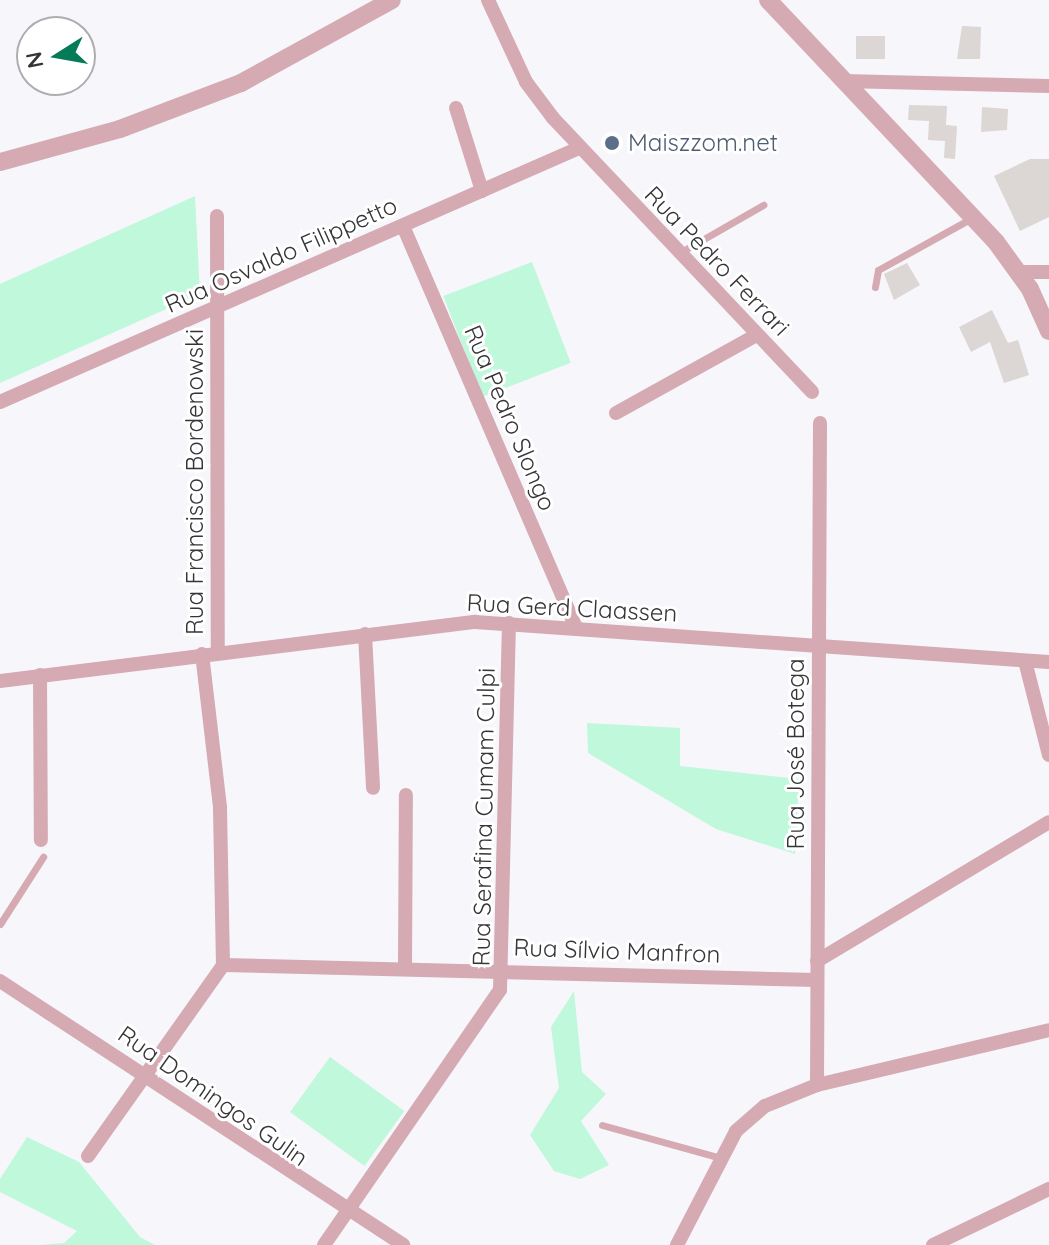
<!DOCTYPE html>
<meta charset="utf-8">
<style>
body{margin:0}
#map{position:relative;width:1049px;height:1245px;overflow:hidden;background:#f7f6fb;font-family:Quicksand,sans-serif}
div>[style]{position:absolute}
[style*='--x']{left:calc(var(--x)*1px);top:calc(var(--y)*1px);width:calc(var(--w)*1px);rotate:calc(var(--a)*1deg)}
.green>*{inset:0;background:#bff8db;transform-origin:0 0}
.building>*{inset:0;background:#dcd6d5;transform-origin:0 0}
.service>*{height:7px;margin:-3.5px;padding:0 3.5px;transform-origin:3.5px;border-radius:3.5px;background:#d5aab3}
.minor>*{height:14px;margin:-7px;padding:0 7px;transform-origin:7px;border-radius:7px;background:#d5aab3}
.tertiary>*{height:18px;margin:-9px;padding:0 9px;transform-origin:9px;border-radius:9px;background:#d5aab3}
.dots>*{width:22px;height:22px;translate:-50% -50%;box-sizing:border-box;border:4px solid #fff;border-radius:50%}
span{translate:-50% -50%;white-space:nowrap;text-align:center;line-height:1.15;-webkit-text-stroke:6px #fff;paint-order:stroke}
.service-label{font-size:24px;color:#4e5e75}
.left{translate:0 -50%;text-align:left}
.street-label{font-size:24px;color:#353436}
.north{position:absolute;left:16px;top:16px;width:80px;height:80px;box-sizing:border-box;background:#fff;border:2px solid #aeaeaf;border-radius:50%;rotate:259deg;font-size:22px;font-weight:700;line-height:32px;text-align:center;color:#353436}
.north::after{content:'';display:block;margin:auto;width:28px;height:36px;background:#067b58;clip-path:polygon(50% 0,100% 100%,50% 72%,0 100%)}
</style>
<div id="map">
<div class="green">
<div style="clip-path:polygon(195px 196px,200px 294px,0 383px,0 284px)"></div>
<div style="left:532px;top:262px;width:108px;height:95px;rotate:69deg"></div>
<div style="clip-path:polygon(587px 723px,680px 728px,680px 766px,799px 779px,795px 854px,716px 829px,588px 753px)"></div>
<div style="clip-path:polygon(574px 991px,582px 1072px,606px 1094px,581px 1121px,609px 1165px,580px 1179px,554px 1171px,530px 1135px,559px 1088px,551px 1027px)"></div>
<div style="left:330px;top:1057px;width:92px;height:68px;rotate:36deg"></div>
<div style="clip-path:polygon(27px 1137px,79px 1162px,140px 1237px,155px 1245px,40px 1245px,64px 1243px,77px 1231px,0 1192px,0 1179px)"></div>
</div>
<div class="building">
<div style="clip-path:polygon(962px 26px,981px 27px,980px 59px,957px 59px)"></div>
<div style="left:856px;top:36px;width:29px;height:23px"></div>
<div style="clip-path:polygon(909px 105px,947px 106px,946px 125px,957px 126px,955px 159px,944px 158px,945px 141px,928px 140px,929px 121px,908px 120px)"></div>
<div style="clip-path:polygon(982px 107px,1008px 109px,1007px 130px,981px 132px)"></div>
<div style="clip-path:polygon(1030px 159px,1049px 159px,1049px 217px,1020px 231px,994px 176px)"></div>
<div style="clip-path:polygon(907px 263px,920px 285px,894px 300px,884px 274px)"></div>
<div style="clip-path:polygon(992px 310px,1008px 343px,1018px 340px,1029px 375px,1004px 383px,990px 342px,971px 352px,959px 327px)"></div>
</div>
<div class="service">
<div style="--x:681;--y:252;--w:95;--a:-29.8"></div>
<div style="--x:875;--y:287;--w:17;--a:-80"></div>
<div style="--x:878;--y:270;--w:107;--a:-29"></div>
<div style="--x:0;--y:924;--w:80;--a:-57.3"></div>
<div style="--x:602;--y:1125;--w:123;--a:15.5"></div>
</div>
<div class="minor">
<div style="--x:488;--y:0;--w:90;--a:65.1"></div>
<div style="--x:526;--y:82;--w:45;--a:53.1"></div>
<div style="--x:553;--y:118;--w:377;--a:46.6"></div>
<div style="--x:843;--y:81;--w:206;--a:1.4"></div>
<div style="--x:456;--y:108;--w:87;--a:72.6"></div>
<div style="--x:217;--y:216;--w:436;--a:89.9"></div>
<div style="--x:403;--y:226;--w:438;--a:66.7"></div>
<div style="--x:1020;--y:272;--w:29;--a:0"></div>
<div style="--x:0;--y:402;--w:632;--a:-23.69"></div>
<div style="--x:616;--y:413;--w:161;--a:-29"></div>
<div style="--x:365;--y:634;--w:154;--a:87"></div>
<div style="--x:1025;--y:661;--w:97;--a:75.7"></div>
<div style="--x:40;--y:675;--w:165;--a:89.7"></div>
<div style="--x:0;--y:681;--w:479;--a:-7.1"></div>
<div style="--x:475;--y:622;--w:575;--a:3.99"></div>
<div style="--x:817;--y:961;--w:270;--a:-30.9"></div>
<div style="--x:223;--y:965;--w:594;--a:1.45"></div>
<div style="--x:405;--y:968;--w:173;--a:-89.7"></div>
<div style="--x:0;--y:981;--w:482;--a:33.2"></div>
<div style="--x:817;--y:1085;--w:662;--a:-89.74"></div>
<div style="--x:88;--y:1156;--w:234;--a:-54.7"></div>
<div style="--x:223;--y:965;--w:158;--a:-91.1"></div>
<div style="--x:220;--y:807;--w:154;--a:-96.7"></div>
<div style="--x:324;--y:1245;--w:310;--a:-55.4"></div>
<div style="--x:500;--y:990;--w:367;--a:-88.6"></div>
<div style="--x:677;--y:1245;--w:128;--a:-62.6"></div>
<div style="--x:736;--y:1131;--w:38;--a:-41"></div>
<div style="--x:765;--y:1106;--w:56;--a:-22"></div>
<div style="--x:817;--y:1085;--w:238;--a:-13.3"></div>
<div style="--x:933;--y:1245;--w:129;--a:-25.8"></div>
</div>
<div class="tertiary">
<div style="--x:768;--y:0;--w:332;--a:46.7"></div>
<div style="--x:996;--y:242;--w:58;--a:54.1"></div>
<div style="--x:1030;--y:289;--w:46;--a:65.7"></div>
<div style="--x:0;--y:162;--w:124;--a:-15.4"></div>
<div style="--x:120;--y:129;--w:129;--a:-20.8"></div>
<div style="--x:241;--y:83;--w:172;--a:-28.8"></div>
</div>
<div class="dots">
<div style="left:612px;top:143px;background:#5c6f8a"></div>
</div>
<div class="service-label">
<span class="left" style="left:628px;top:143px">Maiszzom.net</span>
</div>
<div class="street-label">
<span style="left:281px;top:255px;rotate:-24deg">Rua Osvaldo Filippetto</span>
<span style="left:717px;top:261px;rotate:46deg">Rua Pedro Ferrari</span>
<span style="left:510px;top:418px;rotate:67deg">Rua Pedro Slongo</span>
<span style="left:195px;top:482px;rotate:-90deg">Rua Francisco Bordenowski</span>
<span style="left:572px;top:608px;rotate:3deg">Rua Gerd Claassen</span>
<span style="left:796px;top:754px;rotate:-90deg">Rua José Botega</span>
<span style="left:484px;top:817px;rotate:-89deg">Rua Serafina Cumam Culpi</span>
<span style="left:617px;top:951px;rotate:2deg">Rua Sílvio Manfron</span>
<span style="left:213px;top:1096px;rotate:35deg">Rua Domingos Gulin</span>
</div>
<div class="north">N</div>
</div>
